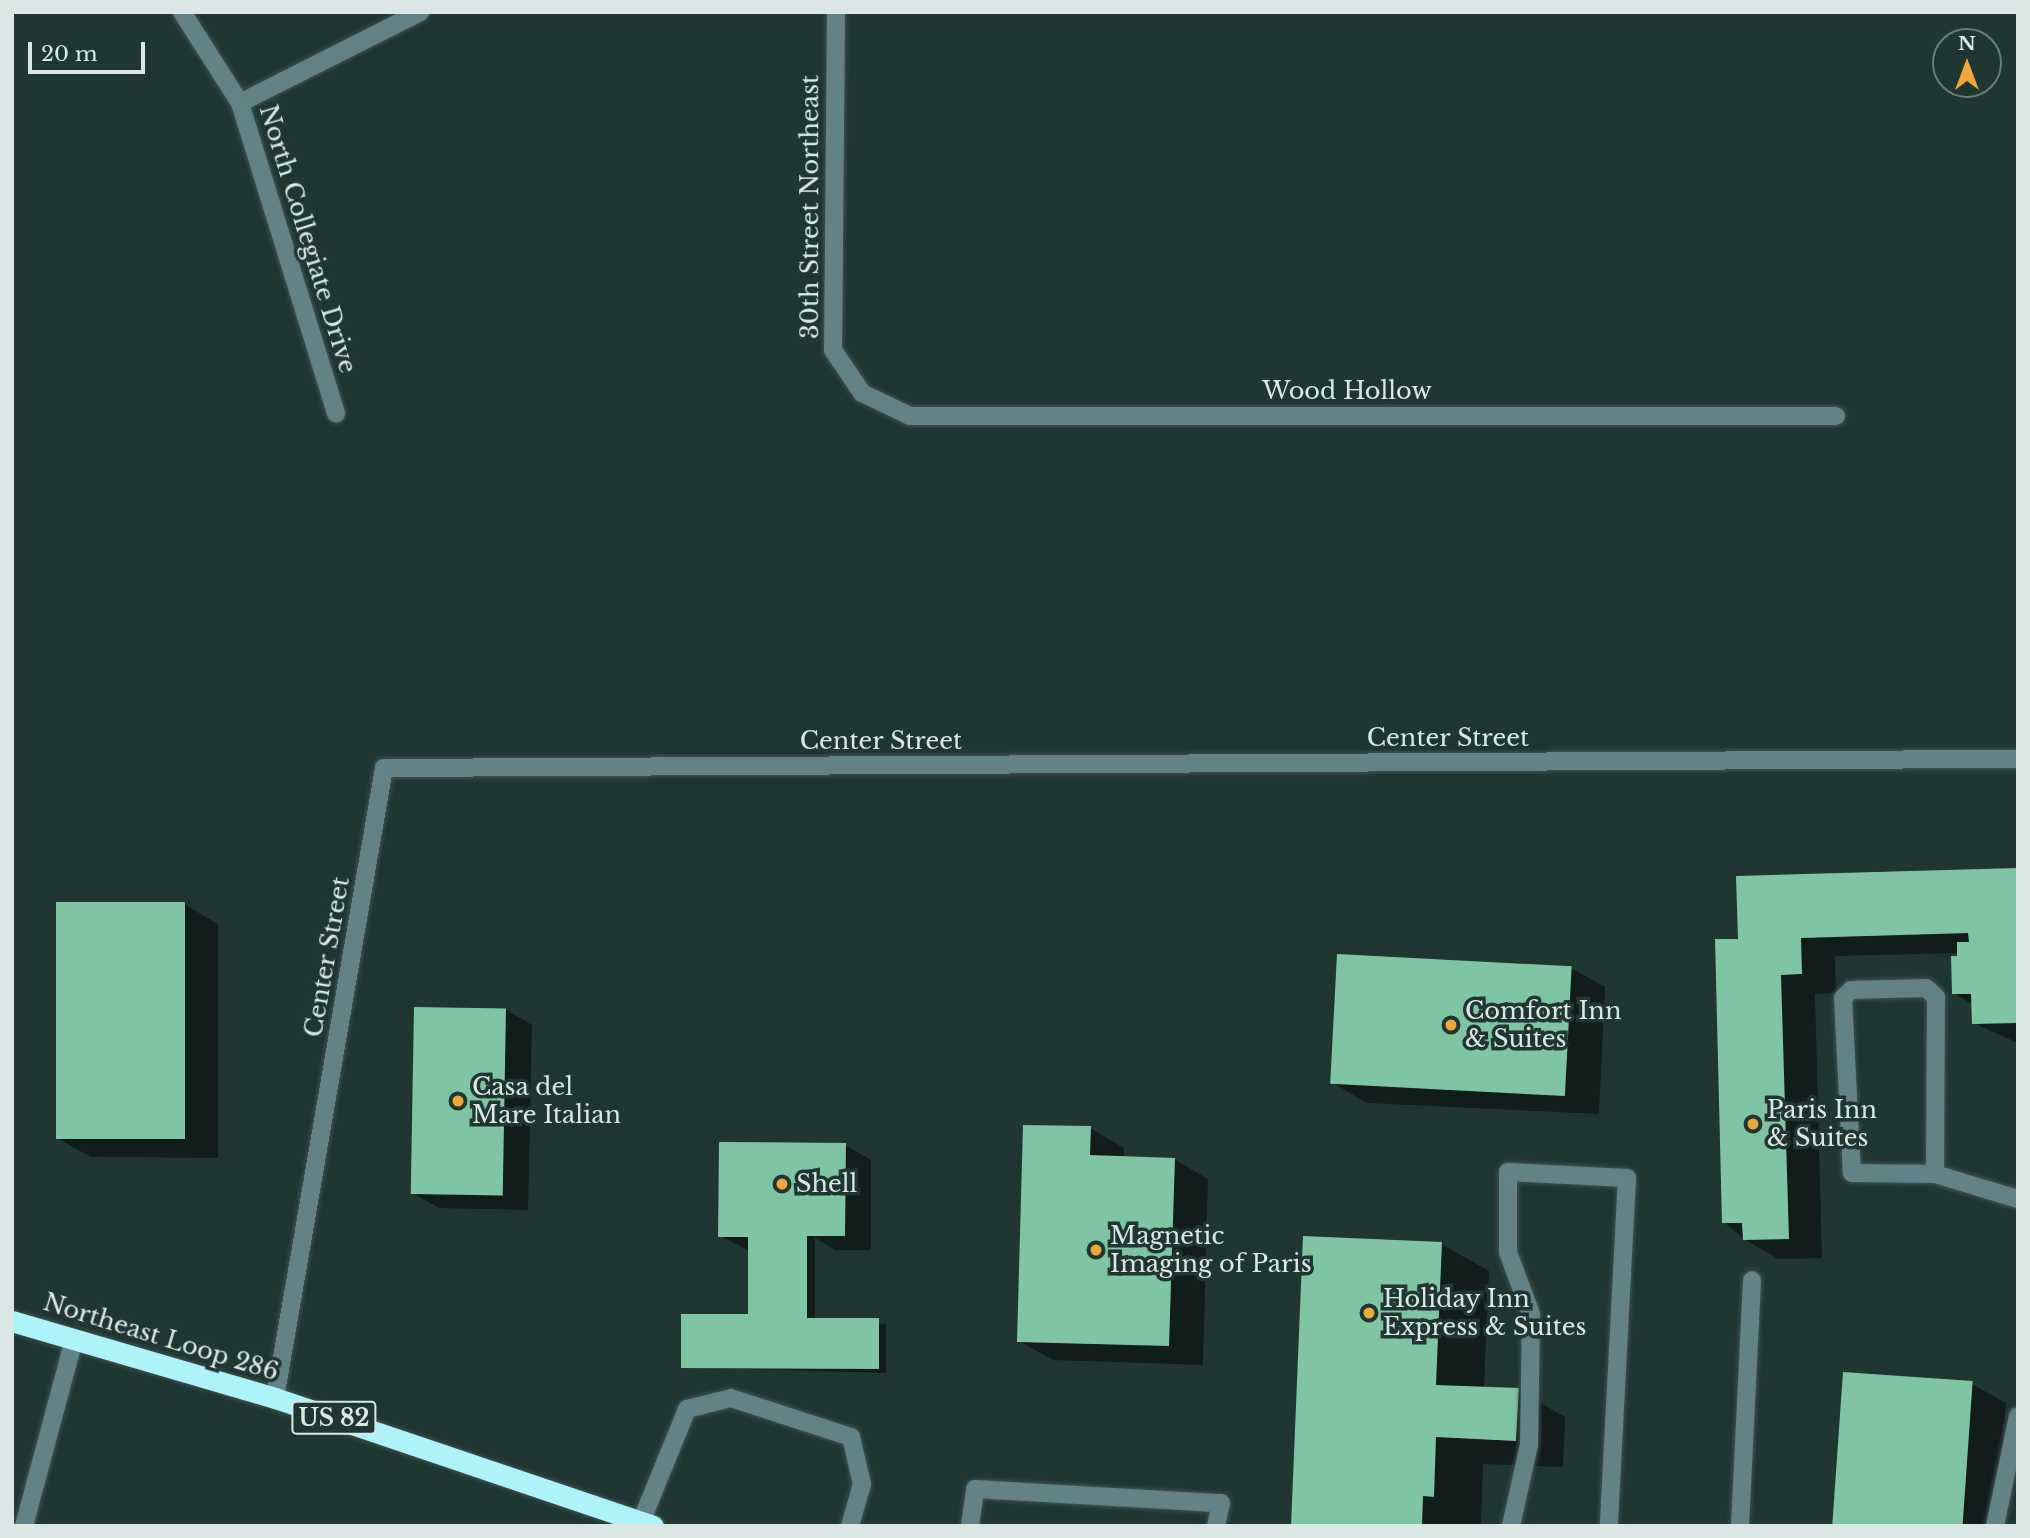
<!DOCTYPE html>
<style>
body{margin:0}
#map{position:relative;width:2030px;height:1538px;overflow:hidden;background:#203633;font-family:"Libre Baskerville",serif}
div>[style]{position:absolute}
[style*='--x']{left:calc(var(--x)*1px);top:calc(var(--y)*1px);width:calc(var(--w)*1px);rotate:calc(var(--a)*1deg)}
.shadow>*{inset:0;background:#0007}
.building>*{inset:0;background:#80c5a3;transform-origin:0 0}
.roads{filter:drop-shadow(0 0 2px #3e524f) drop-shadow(0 0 2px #3e524f)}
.minor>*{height:18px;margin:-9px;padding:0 9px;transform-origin:9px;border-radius:9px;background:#618387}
.highway>*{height:21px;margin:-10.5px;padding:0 10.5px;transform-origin:10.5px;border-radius:10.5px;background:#aef2fa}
.dots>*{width:19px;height:19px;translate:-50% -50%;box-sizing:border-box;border:4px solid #203633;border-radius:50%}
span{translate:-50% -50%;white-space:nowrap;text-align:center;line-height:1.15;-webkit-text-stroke:7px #203633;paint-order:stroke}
.shield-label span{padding:2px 5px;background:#203633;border:2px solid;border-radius:5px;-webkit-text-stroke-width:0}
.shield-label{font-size:23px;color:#dae7e4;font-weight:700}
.street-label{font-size:24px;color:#dae7e4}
.poi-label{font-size:24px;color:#dae7e4}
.left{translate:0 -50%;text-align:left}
.frame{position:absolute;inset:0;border:14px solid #dae7e4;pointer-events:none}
.north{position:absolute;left:1932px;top:28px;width:70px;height:70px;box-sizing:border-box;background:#203633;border:2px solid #6a7d7a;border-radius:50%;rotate:0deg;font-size:19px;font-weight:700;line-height:28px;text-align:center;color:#dae7e4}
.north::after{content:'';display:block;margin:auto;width:24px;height:32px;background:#eda83b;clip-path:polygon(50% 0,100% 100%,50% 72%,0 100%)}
.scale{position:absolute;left:28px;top:42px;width:117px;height:32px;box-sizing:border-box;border:4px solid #dae7e4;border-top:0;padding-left:9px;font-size:21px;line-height:24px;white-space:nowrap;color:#dae7e4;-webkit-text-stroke:5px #203633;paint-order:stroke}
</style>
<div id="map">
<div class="shadow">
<div style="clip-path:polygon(2018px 870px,2018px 1043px,1973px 1023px,1973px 1005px,1954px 993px,1959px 953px,1835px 956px,1836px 993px,1815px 994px,1822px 1258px,1778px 1259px,1744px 1239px,1724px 1222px,1740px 941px)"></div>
<div style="clip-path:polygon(184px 904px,218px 924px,218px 1158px,91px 1157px,57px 1138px)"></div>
<div style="clip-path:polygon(1571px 968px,1605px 987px,1599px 1114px,1367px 1103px,1333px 1083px)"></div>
<div style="clip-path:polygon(506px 1010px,532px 1025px,528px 1210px,439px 1208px,413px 1193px)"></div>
<div style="clip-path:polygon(1090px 1128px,1124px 1148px,1124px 1158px,1174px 1159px,1208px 1179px,1203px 1365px,1053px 1360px,1019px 1341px)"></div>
<div style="clip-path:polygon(845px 1145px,871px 1160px,871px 1250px,835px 1250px,815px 1238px,815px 1319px,886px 1324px,886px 1373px,683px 1367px,750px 1316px,750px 1251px,720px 1236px)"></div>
<div style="clip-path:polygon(1441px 1244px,1489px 1271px,1484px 1388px,1518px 1390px,1565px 1417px,1563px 1467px,1483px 1464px,1481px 1523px,1470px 1526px,1293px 1526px)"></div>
<div style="clip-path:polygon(1972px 1384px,2006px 1403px,1996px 1526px,1832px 1526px)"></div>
</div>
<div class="building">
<div style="clip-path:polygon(2018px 868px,2018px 1023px,1972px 1024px,1971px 994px,1952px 994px,1951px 956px,1957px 956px,1957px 942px,1969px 942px,1968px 933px,1801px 938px,1802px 974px,1781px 975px,1789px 1239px,1743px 1240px,1742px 1223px,1722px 1223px,1715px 939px,1738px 939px,1736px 876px)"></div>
<div style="left:56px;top:902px;width:129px;height:237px"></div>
<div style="left:1337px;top:954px;width:235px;height:130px;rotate:3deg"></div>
<div style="left:414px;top:1007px;width:92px;height:187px;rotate:1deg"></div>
<div style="clip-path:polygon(1023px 1125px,1091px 1126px,1090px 1155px,1175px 1158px,1169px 1346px,1017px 1342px)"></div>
<div style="clip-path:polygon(719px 1142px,846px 1143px,845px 1236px,807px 1236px,807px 1318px,879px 1318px,879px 1369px,681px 1368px,681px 1314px,748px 1314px,748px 1237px,718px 1237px)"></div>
<div style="clip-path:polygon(1303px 1236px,1442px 1242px,1436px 1385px,1519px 1388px,1516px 1441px,1436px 1437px,1434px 1497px,1423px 1496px,1422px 1526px,1291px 1526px)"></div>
<div style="left:1843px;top:1372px;width:130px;height:154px;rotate:4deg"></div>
</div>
<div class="roads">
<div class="minor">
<div style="--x:182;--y:12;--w:108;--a:57.5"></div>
<div style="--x:240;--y:103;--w:325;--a:72.8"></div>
<div style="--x:836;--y:12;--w:338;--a:90.5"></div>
<div style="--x:833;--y:350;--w:52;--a:56"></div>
<div style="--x:862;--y:393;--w:53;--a:25.6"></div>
<div style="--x:910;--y:416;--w:926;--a:0"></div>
<div style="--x:240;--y:103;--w:202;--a:-26.8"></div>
<div style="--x:1935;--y:1174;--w:177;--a:-89.7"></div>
<div style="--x:1936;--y:997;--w:13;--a:-138"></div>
<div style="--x:1926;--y:988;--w:75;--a:178.5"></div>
<div style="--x:1851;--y:990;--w:11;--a:135"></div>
<div style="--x:1843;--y:998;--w:175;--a:87.1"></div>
<div style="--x:1852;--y:1173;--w:83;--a:0.7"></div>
<div style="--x:1935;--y:1174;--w:87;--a:16.8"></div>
<div style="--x:275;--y:1398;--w:639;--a:-80.18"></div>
<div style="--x:384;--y:768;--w:1634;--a:-0.32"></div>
<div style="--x:641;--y:1522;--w:122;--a:-67.8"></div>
<div style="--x:687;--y:1409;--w:45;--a:-14"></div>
<div style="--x:731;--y:1398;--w:126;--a:18"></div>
<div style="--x:851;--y:1437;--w:48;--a:76.8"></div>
<div style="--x:862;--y:1484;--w:44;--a:105.9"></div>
<div style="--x:24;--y:1526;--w:194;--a:-75"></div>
<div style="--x:970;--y:1526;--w:37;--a:-82"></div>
<div style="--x:975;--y:1489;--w:246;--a:3.3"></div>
<div style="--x:1221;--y:1503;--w:24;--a:102"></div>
<div style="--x:1511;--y:1526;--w:83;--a:-77.5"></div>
<div style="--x:1529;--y:1445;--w:131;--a:-89.1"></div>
<div style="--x:1531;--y:1314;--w:66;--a:-110.4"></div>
<div style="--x:1508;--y:1252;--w:80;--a:-90"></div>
<div style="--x:1508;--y:1172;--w:119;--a:2.9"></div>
<div style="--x:1627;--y:1178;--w:348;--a:93"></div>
<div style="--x:1740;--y:1526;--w:246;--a:-87.2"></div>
<div style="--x:1995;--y:1526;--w:112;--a:-78.2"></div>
</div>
<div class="highway">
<div style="--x:12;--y:1321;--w:274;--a:16.3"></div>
<div style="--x:275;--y:1398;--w:399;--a:18.7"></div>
</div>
</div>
<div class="dots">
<div style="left:1451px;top:1025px;background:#eda83b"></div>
<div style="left:458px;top:1101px;background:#eda83b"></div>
<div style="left:1753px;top:1124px;background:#eda83b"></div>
<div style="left:782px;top:1184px;background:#eda83b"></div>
<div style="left:1096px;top:1250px;background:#eda83b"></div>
<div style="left:1369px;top:1313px;background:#eda83b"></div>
</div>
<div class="shield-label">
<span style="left:334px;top:1418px">US 82</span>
</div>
<div class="street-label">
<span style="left:810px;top:207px;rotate:-90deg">30th Street Northeast</span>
<span style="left:308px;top:239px;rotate:73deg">North Collegiate Drive</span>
<span style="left:1347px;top:391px">Wood Hollow</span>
<span style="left:1448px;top:738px">Center Street</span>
<span style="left:881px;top:741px">Center Street</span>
<span style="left:327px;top:957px;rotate:-80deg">Center Street</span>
<span style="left:161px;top:1337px;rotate:17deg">Northeast Loop 286</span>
</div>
<div class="poi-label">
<span class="left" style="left:1465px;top:1025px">Comfort Inn<br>&amp; Suites</span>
<span class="left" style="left:472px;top:1101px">Casa del<br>Mare Italian</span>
<span class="left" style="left:1767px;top:1124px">Paris Inn<br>&amp; Suites</span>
<span class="left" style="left:796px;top:1184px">Shell</span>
<span class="left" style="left:1110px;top:1250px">Magnetic<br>Imaging of Paris</span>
<span class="left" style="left:1383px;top:1313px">Holiday Inn<br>Express &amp; Suites</span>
</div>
<div class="frame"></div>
<div class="north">N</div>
<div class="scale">20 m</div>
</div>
